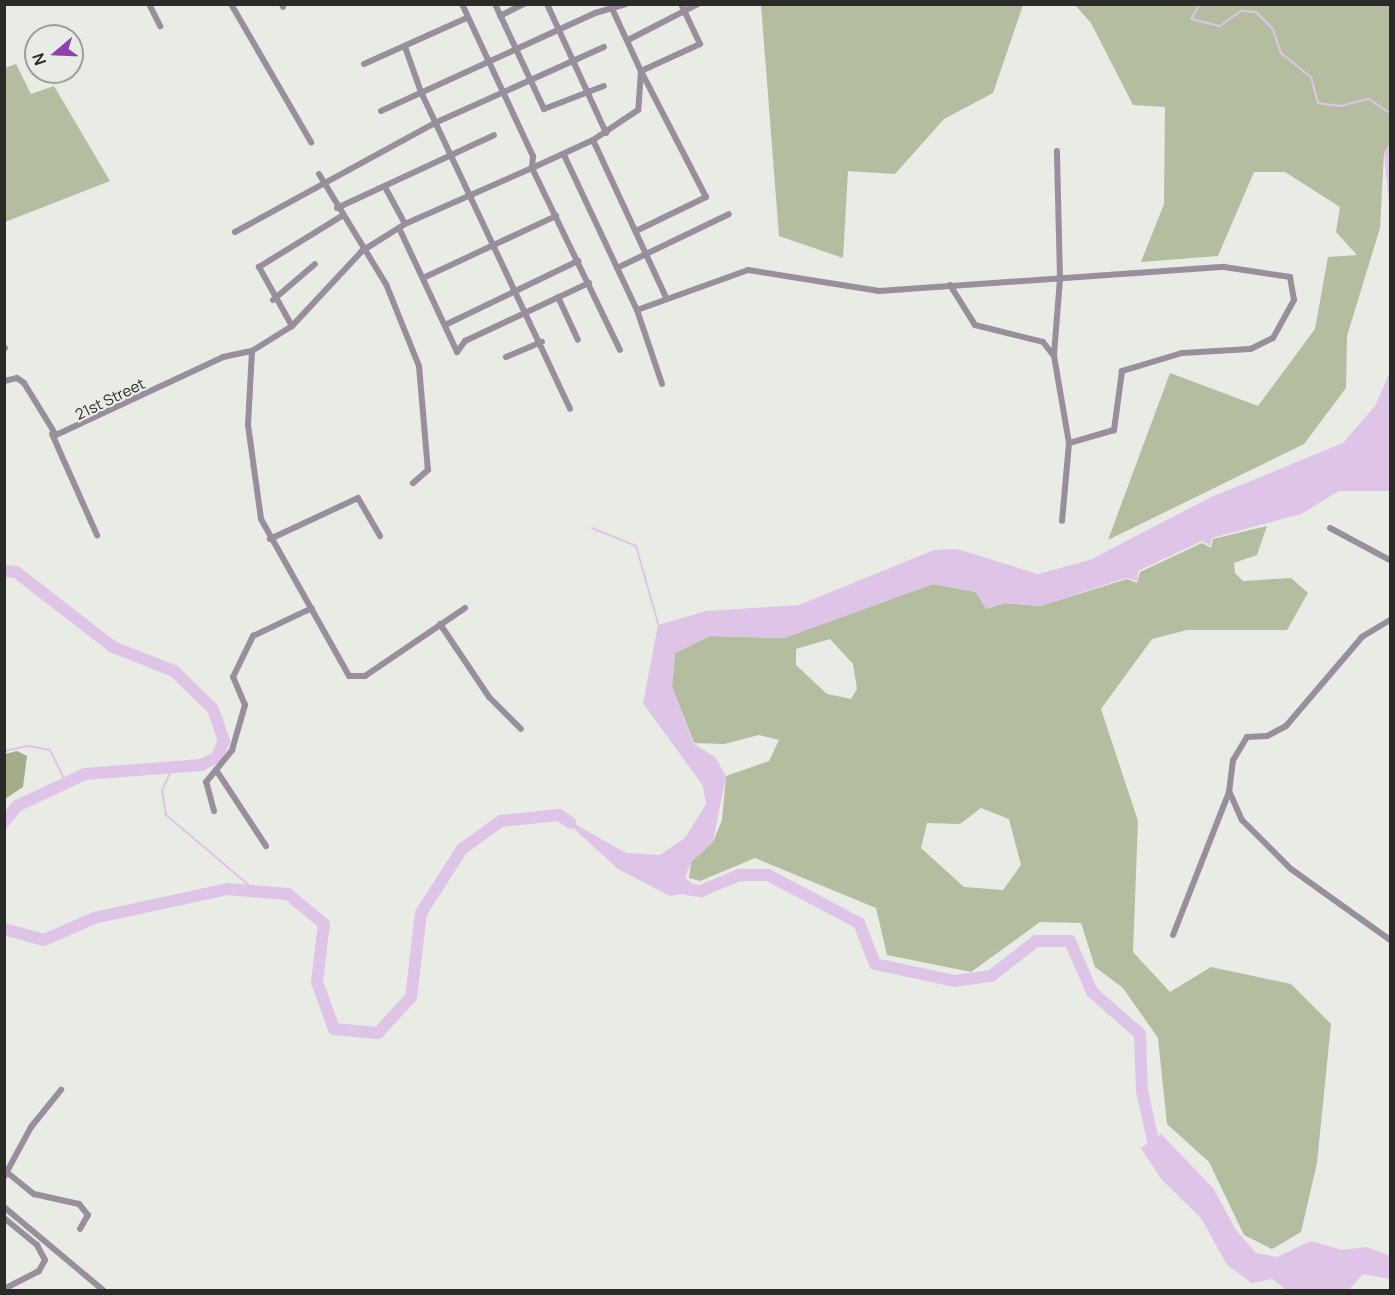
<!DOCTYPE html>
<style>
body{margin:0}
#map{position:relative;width:1395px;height:1295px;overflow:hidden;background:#e9ebe5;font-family:Manrope,sans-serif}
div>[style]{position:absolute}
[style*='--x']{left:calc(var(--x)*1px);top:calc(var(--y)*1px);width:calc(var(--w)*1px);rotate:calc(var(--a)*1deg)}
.green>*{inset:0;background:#b4bda0}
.forest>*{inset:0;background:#a3ad88}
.water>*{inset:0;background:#dec5e8}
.stream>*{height:2px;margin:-1px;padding:0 1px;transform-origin:1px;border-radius:1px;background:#dec5e8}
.river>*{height:12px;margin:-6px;padding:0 6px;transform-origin:6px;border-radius:6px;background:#dec5e8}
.minor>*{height:6px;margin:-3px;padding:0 3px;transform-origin:3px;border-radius:3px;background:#988e9c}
span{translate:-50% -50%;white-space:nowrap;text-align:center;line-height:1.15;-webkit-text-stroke:4.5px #e9ebe5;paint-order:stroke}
.street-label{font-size:15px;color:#2a2b29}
.frame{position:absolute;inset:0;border:6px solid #2a2b29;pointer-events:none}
.north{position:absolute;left:24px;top:24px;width:60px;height:60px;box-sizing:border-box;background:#e9ebe5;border:2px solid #9d9e9a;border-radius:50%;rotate:251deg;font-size:16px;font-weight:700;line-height:24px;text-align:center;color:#2a2b29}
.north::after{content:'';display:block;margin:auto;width:21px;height:27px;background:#913fae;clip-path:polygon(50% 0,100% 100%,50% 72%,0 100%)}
</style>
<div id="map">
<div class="green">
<div style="clip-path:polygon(761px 5px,1023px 5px,993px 93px,944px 119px,895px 174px,848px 171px,843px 258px,779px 236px)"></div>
<div style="clip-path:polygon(1075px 5px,1390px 5px,1390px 143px,1384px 153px,1380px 228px,1347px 336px,1346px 388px,1304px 444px,1108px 540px,1170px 373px,1258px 406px,1315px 329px,1328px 257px,1357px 255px,1336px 232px,1340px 207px,1285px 172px,1254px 172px,1218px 256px,1141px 262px,1164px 204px,1165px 107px,1133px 105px,1091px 23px)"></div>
<div style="clip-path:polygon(16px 64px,31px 94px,54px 86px,110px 181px,5px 222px,5px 68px)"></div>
<div style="clip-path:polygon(evenodd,1267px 526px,1257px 555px,1234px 563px,1235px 573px,1243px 581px,1291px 578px,1308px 593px,1287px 630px,1187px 630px,1152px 639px,1101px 709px,1138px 821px,1133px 952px,1170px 992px,1211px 967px,1291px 984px,1331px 1024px,1317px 1163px,1301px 1232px,1272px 1249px,1244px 1235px,1209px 1162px,1167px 1124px,1158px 1038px,1123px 988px,1095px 967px,1081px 923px,1040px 922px,971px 972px,887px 955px,876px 908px,755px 858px,700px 881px,689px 878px,691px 862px,713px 842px,722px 820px,726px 776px,769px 761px,779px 740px,759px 735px,724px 744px,694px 743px,672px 687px,675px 653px,710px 636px,784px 638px,933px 584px,976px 592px,986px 609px,1005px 603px,1040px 606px,1127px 579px,1137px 583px,1140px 572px,1202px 543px,1211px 548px,1213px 539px,1267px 526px,830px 639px,853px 664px,857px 689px,851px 699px,827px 694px,796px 665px,796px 649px,830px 639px,1267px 526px,981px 808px,1009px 819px,1021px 865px,1003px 890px,964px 887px,921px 848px,927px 823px,960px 824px,981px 808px)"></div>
</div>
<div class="forest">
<div style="clip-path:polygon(17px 751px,27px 756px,23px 787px,5px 799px,5px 754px)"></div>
</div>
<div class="water">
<div style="clip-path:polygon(1390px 143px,1390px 213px,1384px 153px)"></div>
<div style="clip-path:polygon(1390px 372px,1390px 491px,1339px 491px,1301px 514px,1212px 538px,1210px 546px,1202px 541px,1138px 571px,1137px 581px,1126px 578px,1040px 606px,1005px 603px,986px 609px,976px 592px,933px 584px,784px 638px,710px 636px,675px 653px,672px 687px,693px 743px,715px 757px,726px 776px,713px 842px,691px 862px,685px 878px,701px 891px,670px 896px,618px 869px,559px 815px,626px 853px,660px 855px,685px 838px,706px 804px,703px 786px,643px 703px,658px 625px,706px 611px,799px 605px,934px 550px,957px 549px,1038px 574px,1090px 560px,1209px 498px,1343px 443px,1375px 406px)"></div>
<div style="clip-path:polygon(1161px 1134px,1213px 1188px,1236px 1230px,1256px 1253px,1277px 1257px,1311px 1241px,1342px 1250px,1367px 1247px,1390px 1256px,1390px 1279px,1363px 1274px,1349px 1290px,1286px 1290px,1272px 1279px,1252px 1283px,1227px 1265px,1201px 1218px,1161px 1179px,1141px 1148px)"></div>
</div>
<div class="stream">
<div style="--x:1200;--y:4;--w:17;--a:121"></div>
<div style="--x:1191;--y:19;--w:30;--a:14"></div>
<div style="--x:1220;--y:26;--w:26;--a:-36"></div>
<div style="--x:1241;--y:11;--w:15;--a:4"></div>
<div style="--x:1256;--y:12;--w:24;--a:45"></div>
<div style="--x:1273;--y:29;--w:25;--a:72"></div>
<div style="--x:1281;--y:53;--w:38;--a:39"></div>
<div style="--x:1311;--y:77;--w:27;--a:75"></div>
<div style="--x:1318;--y:103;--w:22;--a:8"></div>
<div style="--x:1340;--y:106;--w:30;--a:-14"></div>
<div style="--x:1369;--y:99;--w:25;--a:34"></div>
<div style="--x:592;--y:528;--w:48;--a:22.2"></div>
<div style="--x:636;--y:546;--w:84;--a:74.1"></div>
<div style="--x:4;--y:751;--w:25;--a:-12"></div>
<div style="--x:28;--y:746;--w:22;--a:10"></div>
<div style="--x:50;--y:750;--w:37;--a:64"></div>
<div style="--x:172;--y:769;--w:23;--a:115"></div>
<div style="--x:162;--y:790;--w:25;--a:81"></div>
<div style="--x:166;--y:815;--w:118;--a:40.2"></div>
</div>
<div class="river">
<div style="--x:4;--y:571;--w:12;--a:5"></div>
<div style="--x:16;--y:572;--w:123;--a:37.7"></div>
<div style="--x:113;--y:647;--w:66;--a:21.5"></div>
<div style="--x:174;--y:671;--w:54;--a:44.3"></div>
<div style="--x:213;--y:709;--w:34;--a:71"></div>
<div style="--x:224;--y:741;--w:17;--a:114"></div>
<div style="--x:217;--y:757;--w:18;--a:153"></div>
<div style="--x:201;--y:765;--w:116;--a:175.6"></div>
<div style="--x:85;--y:774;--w:75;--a:154.8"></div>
<div style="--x:17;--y:806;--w:21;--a:129"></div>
<div style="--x:686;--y:889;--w:15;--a:8"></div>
<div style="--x:701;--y:891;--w:41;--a:-22.8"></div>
<div style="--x:739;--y:875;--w:29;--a:0"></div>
<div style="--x:768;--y:875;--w:103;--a:27.8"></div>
<div style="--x:859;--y:923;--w:44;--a:68.7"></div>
<div style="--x:875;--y:964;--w:81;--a:12.1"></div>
<div style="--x:954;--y:981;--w:37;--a:-8"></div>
<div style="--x:991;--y:976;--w:57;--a:-37.9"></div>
<div style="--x:1036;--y:941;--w:34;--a:0"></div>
<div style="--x:1070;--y:941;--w:56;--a:66.7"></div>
<div style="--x:1092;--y:992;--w:64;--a:41.2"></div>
<div style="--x:1140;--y:1034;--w:57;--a:88"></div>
<div style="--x:1142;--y:1091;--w:55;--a:77.5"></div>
<div style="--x:1154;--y:1145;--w:9;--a:41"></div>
<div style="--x:4;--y:929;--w:41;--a:15.4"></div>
<div style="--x:44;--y:940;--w:55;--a:-23.7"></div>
<div style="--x:94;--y:918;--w:136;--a:-12.3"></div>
<div style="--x:227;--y:889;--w:61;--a:4.7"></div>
<div style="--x:288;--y:894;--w:47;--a:39.8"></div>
<div style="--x:324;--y:924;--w:58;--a:96.9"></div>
<div style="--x:317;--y:982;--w:50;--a:70.1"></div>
<div style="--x:334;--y:1029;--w:44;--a:5.2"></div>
<div style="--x:378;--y:1033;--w:49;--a:-47.5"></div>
<div style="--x:411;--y:997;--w:85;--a:-83.2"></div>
<div style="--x:421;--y:913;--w:76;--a:-57.4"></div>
<div style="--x:462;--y:849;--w:48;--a:-35.7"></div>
<div style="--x:501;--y:821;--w:58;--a:-5.9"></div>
<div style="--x:559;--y:815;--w:14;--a:34"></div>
</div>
<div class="minor">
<div style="--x:149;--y:4;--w:25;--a:63"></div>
<div style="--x:231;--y:4;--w:160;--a:59.9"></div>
<div style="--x:282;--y:4;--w:3;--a:72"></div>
<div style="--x:462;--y:4;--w:168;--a:65"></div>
<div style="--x:533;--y:156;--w:12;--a:95"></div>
<div style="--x:532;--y:168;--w:139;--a:156.2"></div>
<div style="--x:405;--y:224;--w:51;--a:147.9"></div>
<div style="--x:362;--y:251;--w:103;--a:133"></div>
<div style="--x:292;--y:326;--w:47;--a:148"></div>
<div style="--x:252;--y:351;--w:74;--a:93.1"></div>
<div style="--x:248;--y:425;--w:95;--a:82.1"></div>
<div style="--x:261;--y:519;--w:180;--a:60.7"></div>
<div style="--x:349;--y:676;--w:16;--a:0"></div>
<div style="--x:365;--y:676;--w:121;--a:-34.2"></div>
<div style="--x:495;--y:4;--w:116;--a:65"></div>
<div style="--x:544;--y:109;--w:64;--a:-21"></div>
<div style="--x:547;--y:4;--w:142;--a:65.4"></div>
<div style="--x:610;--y:4;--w:74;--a:65.2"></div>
<div style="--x:641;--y:71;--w:39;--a:94"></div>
<div style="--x:638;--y:110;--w:54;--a:146.3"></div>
<div style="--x:593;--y:140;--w:67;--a:155.3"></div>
<div style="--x:532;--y:168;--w:202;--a:64.2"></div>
<div style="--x:500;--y:16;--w:27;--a:-27"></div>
<div style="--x:628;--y:40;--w:79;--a:-27.2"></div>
<div style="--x:405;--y:47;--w:48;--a:70.4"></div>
<div style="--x:421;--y:92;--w:350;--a:64.8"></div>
<div style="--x:364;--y:64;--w:113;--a:-24.1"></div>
<div style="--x:381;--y:111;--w:235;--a:-24.6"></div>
<div style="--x:595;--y:13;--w:32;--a:-16"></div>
<div style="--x:593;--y:140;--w:173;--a:65.1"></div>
<div style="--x:564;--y:155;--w:171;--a:64.8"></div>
<div style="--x:637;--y:310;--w:78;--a:71.3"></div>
<div style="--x:319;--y:174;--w:129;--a:58.7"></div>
<div style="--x:386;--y:284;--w:88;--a:68.1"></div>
<div style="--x:419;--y:366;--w:104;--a:85.1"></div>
<div style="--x:428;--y:470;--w:20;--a:139"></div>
<div style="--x:385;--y:187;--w:42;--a:61.6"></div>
<div style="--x:337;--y:208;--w:173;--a:-24.9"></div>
<div style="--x:399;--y:228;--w:137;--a:64.9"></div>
<div style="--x:636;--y:231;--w:78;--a:-25.9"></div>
<div style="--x:706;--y:197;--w:142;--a:-117.3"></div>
<div style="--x:641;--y:71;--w:65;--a:-24.6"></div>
<div style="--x:700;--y:44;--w:44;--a:-115.4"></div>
<div style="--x:235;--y:232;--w:230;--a:-28.6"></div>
<div style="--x:437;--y:122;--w:183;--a:-24.2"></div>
<div style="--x:617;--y:268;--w:124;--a:-25.7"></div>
<div style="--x:423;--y:278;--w:147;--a:-25"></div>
<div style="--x:950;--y:285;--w:47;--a:58"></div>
<div style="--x:975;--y:325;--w:70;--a:14"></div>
<div style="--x:1043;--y:342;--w:18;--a:52"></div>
<div style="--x:1054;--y:356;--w:88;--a:80.2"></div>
<div style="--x:1069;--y:443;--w:78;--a:95.1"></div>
<div style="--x:558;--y:297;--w:47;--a:65.1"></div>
<div style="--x:273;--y:300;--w:55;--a:-40.6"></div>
<div style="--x:637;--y:310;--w:118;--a:-19.8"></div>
<div style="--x:748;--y:270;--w:133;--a:9.1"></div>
<div style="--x:879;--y:291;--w:346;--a:-4"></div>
<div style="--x:1224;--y:267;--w:67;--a:8.6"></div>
<div style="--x:1290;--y:277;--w:23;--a:80"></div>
<div style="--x:1294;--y:300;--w:43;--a:118.9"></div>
<div style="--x:1273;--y:338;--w:25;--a:154"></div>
<div style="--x:1250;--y:349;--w:68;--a:176.6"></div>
<div style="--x:1182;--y:353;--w:63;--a:163.3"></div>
<div style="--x:1122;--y:371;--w:60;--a:97.7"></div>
<div style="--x:1114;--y:430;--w:47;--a:163.9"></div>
<div style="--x:445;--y:325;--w:148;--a:-25.7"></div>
<div style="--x:292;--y:326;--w:68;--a:-119.2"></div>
<div style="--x:259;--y:267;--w:97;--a:-31.6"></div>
<div style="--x:4;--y:348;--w:1;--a:0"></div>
<div style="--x:457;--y:352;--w:14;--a:-54"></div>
<div style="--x:465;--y:341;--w:137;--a:-25.1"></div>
<div style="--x:1054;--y:355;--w:77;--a:-85.5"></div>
<div style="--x:1060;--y:278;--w:127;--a:-91.4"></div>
<div style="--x:506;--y:357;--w:39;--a:-23"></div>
<div style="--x:4;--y:381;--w:13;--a:-13"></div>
<div style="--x:17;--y:378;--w:9;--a:36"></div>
<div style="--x:24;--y:383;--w:61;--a:58.4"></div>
<div style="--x:56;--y:435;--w:184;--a:-25"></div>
<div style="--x:223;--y:357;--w:30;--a:-12"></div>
<div style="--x:52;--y:434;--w:111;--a:66"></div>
<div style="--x:1330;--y:528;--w:68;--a:28.1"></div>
<div style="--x:270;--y:539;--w:97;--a:-25"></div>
<div style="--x:358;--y:498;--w:44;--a:59.9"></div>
<div style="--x:1390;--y:620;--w:33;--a:149"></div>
<div style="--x:1362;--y:637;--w:117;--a:130.5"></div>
<div style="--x:1286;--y:726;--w:21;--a:152"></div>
<div style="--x:1267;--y:736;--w:20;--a:177"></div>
<div style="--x:1247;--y:737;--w:27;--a:121"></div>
<div style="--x:1233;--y:760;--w:31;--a:97"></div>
<div style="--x:1229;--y:791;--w:32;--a:66"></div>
<div style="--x:1242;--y:820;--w:69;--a:45"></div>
<div style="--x:1291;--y:869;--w:122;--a:35.6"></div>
<div style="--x:440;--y:624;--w:88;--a:56.1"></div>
<div style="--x:489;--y:697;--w:45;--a:45"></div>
<div style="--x:214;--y:811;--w:30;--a:-105"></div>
<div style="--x:206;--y:782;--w:16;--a:-50"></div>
<div style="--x:266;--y:846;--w:91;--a:-123.3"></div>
<div style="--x:216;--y:770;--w:26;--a:-51"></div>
<div style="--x:232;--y:750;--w:47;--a:-73.9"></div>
<div style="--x:245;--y:705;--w:30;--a:-113"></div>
<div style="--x:233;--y:677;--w:46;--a:-64"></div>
<div style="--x:253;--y:636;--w:65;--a:-25.4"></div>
<div style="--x:1173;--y:935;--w:154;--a:-68.6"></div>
<div style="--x:9;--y:1174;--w:32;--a:39"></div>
<div style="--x:34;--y:1194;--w:46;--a:12.5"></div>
<div style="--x:79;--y:1204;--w:14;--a:51"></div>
<div style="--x:88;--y:1215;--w:16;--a:120"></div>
<div style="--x:4;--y:1177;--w:57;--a:-61.6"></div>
<div style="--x:31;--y:1127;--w:48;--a:-51"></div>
<div style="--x:4;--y:1207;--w:129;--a:40"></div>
<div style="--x:4;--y:1218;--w:43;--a:39.3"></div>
<div style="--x:37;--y:1245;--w:17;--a:62"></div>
<div style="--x:45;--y:1260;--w:13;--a:119"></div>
<div style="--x:39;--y:1271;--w:39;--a:153"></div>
</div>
<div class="street-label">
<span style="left:110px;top:399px;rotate:-26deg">21st Street</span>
</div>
<div class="frame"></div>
<div class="north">N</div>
</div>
